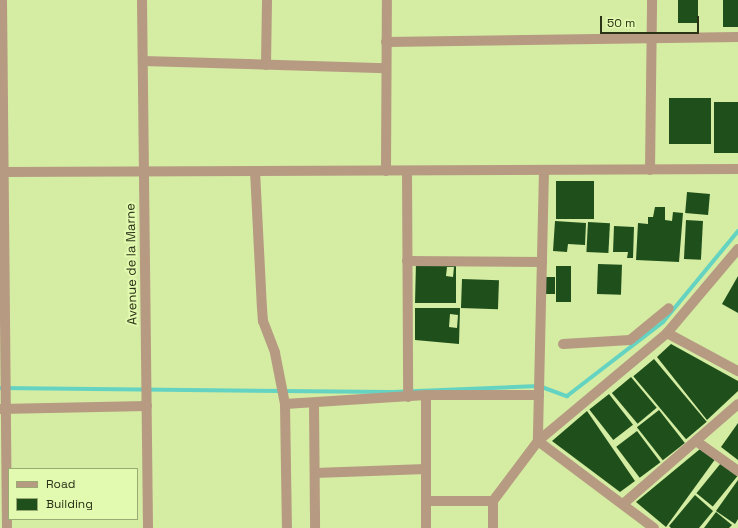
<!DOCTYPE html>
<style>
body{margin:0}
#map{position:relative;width:738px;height:528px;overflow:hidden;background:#d5eca3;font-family:"Space Grotesk",sans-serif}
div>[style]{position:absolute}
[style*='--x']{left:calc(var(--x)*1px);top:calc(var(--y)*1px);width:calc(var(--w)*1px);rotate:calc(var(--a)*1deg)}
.stream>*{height:4px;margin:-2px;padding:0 2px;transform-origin:2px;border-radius:2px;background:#64d3c2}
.building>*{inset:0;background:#1f501c;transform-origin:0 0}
.minor>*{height:10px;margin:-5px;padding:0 5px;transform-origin:5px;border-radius:5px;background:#b69a82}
span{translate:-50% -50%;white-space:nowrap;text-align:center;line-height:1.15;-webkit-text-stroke:4px #e2f9b0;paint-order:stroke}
.street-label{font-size:13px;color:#2b3316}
.legend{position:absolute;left:8px;top:468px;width:130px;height:52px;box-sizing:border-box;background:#e2f9b0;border:1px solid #99aa72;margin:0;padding:5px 7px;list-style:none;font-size:12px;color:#2b3316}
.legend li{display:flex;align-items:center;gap:8px;height:20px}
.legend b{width:20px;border:1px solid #99aa72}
.scale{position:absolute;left:600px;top:16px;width:99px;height:18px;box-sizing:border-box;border:2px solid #2b3316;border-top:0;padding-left:5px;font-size:12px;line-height:14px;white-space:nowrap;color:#2b3316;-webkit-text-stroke:3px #e2f9b0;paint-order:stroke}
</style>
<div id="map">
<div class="stream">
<div style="--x:0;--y:388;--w:392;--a:0.6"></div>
<div style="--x:392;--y:392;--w:147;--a:-2.3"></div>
<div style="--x:539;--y:386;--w:30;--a:20"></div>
<div style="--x:567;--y:396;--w:121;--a:-37.6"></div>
<div style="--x:663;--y:322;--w:118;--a:-50.5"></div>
</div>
<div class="building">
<div style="left:678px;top:0;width:20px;height:23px"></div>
<div style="left:723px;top:0;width:15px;height:27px"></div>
<div style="left:669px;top:98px;width:42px;height:46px"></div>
<div style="left:714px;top:102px;width:24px;height:51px"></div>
<div style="left:556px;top:181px;width:38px;height:38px"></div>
<div style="left:687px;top:192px;width:23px;height:21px;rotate:5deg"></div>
<div style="clip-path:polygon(655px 207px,665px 207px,665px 220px,672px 221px,673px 212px,683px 213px,679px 262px,636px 260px,638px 223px,648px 224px,648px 217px,653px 217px)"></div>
<div style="left:686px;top:220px;width:17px;height:39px;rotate:3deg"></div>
<div style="clip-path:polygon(555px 221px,586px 223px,585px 245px,568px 244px,567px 252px,553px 251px)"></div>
<div style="left:588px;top:222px;width:22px;height:30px;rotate:3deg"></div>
<div style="clip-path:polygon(614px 226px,634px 227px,633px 258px,627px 258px,628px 252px,613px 252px)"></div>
<div style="clip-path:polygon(evenodd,416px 262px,456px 263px,456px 303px,415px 303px,416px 262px,447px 267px,454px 267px,453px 277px,446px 276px,447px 267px)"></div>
<div style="left:598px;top:264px;width:24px;height:30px;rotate:2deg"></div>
<div style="left:556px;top:266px;width:15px;height:36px"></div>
<div style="clip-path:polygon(738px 276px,738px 313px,722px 304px)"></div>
<div style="left:545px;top:277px;width:10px;height:17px"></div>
<div style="left:462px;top:279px;width:37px;height:29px;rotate:2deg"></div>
<div style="clip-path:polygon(evenodd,415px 308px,460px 308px,459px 344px,415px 340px,415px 308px,450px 314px,458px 315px,457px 328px,449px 327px,450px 314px)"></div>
<div style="clip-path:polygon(671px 344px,738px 381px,738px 391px,707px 420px,657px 357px)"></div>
<div style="left:654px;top:359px;width:82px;height:27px;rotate:50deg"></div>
<div style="left:631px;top:377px;width:40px;height:25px;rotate:50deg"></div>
<div style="left:609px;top:394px;width:39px;height:25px;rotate:52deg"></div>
<div style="left:659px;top:410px;width:42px;height:28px;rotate:52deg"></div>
<div style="clip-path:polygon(587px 411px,635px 481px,620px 492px,552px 441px)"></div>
<div style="clip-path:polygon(738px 423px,738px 460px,721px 447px)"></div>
<div style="left:637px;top:431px;width:39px;height:26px;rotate:53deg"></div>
<div style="clip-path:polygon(700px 449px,716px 458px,666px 527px,636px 502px)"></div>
<div style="left:721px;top:463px;width:21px;height:39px;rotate:39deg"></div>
<div style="clip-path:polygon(738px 480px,738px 519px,735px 524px,716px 511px)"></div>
<div style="clip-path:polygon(695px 495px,713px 511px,699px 528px,671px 528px,669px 526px)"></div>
<div style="clip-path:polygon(716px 512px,732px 525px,729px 528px,704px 528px)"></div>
</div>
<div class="minor">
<div style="--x:2;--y:0;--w:528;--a:89.46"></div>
<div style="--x:142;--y:0;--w:528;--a:89.35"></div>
<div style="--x:386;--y:42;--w:352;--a:-0.8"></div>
<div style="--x:143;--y:61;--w:243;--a:1.7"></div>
<div style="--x:266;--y:65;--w:65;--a:-89.1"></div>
<div style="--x:544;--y:170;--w:271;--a:91.3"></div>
<div style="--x:538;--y:441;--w:145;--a:36.9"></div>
<div style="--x:650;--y:170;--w:170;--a:-89.3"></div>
<div style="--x:255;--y:171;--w:137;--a:87.1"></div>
<div style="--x:262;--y:308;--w:13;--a:86"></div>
<div style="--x:263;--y:321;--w:34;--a:69"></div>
<div style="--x:275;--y:353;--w:52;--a:78.9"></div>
<div style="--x:285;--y:404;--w:124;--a:89.1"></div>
<div style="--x:386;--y:171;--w:171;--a:-89.7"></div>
<div style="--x:407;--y:171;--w:226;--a:89.7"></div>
<div style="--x:0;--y:172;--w:738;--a:-0.23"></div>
<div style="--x:407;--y:261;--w:135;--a:0.4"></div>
<div style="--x:667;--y:333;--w:81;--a:28.2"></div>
<div style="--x:563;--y:344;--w:67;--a:-3.4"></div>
<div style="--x:630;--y:340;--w:50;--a:-39.4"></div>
<div style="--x:285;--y:404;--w:141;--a:-3.7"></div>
<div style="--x:426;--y:395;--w:113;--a:0"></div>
<div style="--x:314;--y:404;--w:124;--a:89.5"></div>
<div style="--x:0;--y:409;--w:147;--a:-1.2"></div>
<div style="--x:696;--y:441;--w:52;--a:35.5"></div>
<div style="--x:315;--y:473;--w:111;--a:-2.1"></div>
<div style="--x:426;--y:501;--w:67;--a:0"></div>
<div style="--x:623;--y:504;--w:152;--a:-41"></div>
<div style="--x:426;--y:528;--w:133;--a:-90"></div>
<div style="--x:493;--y:528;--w:27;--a:-90"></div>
<div style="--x:493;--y:501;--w:75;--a:-53.1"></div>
<div style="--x:538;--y:441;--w:168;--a:-39.9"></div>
<div style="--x:667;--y:333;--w:110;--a:-49.8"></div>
</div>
<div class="street-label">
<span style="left:132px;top:264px;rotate:-91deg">Avenue de la Marne</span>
</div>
<ul class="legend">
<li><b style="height:5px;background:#b69a82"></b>Road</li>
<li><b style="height:11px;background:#1f501c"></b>Building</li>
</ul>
<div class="scale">50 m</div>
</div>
